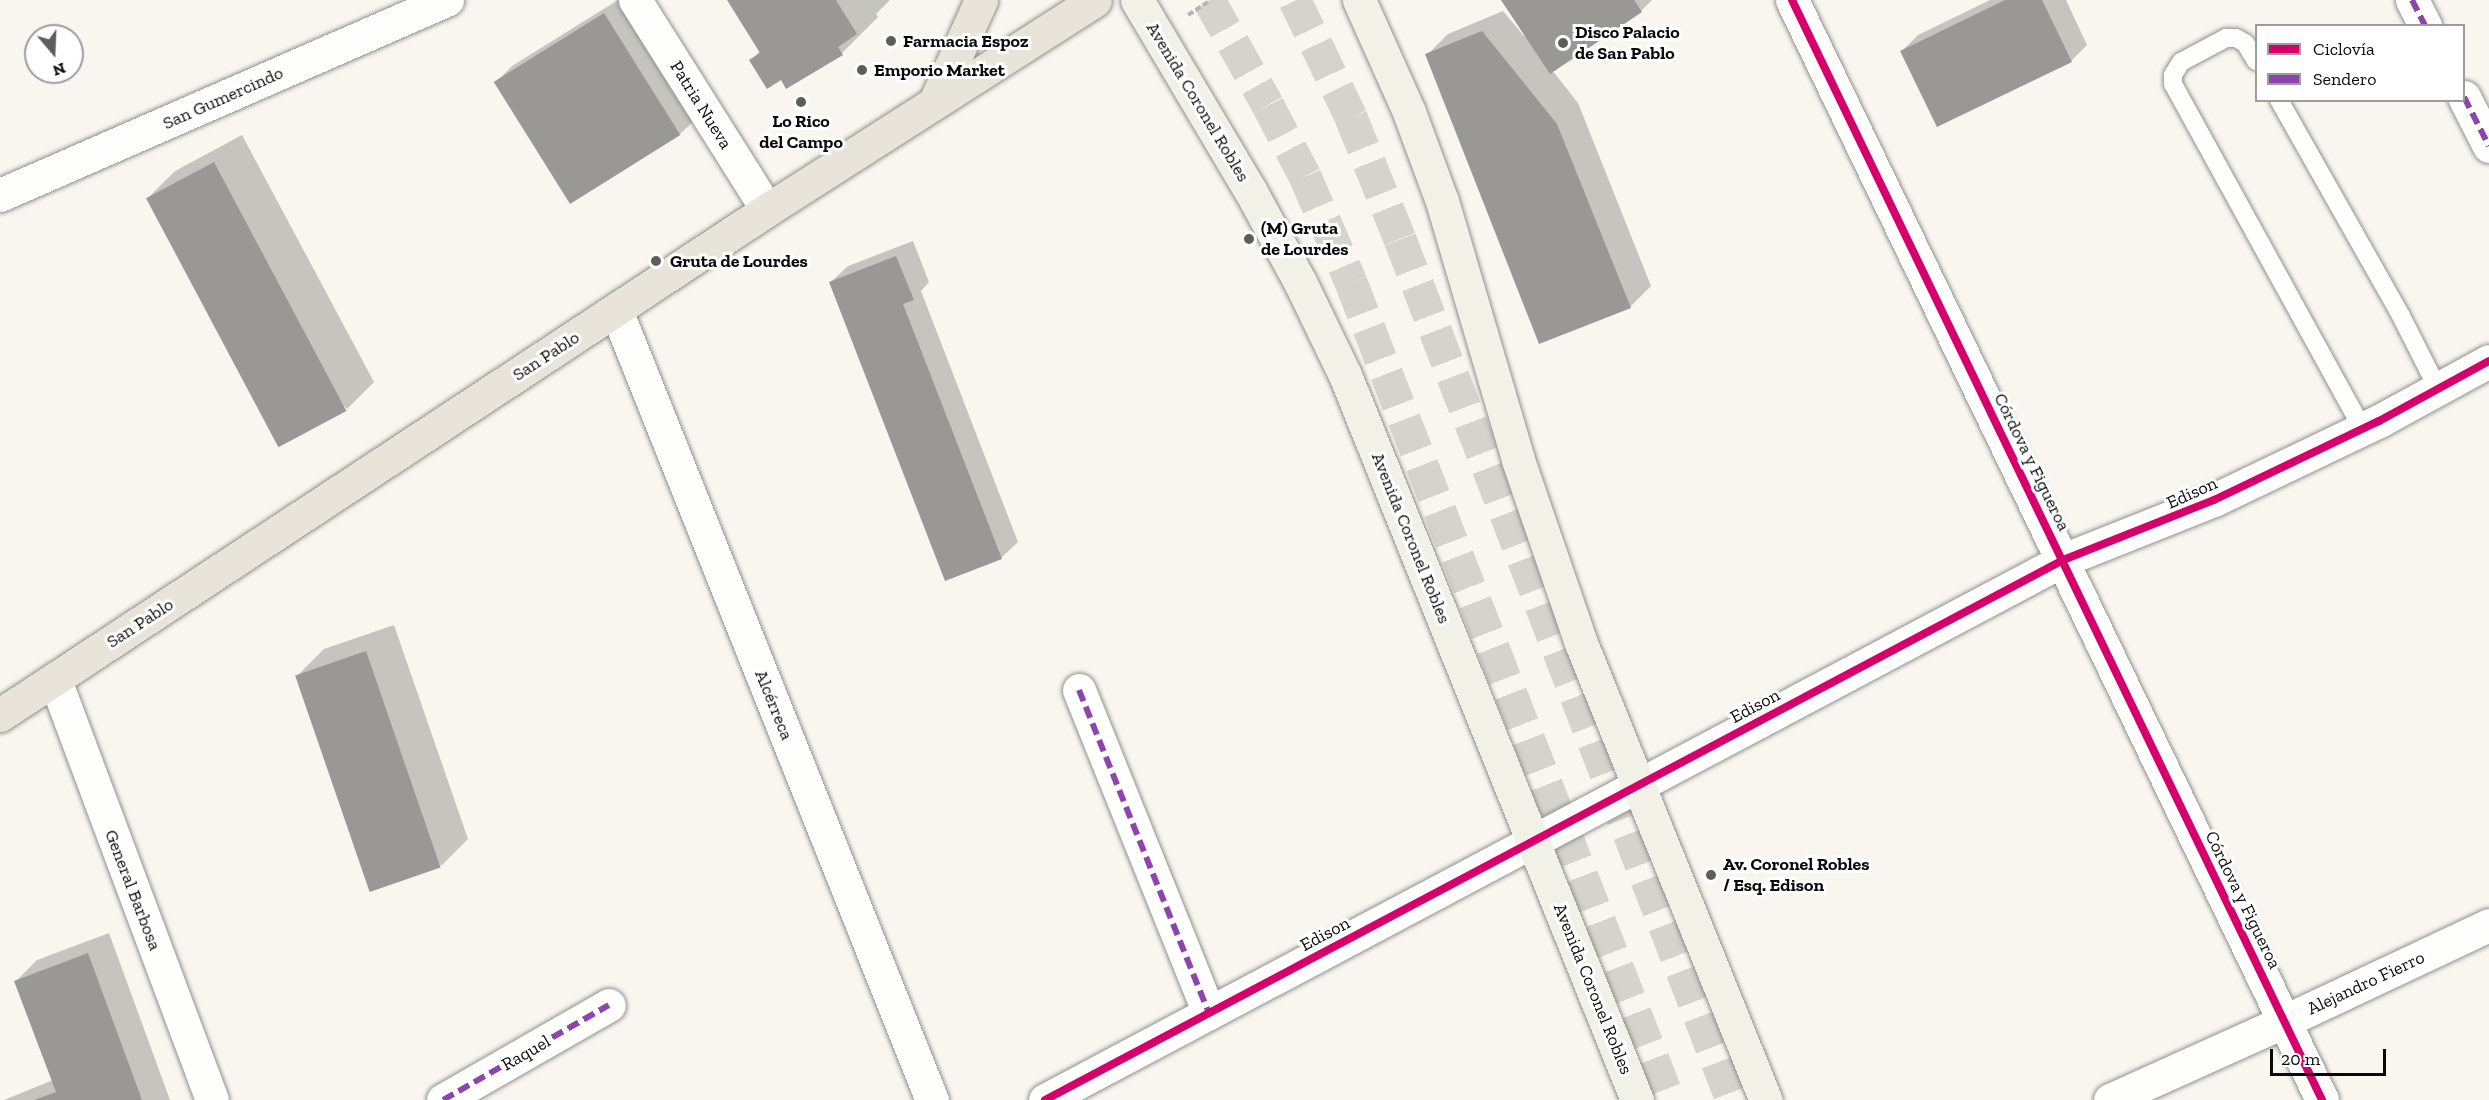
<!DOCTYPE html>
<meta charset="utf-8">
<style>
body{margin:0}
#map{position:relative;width:2489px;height:1100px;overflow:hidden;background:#f8f6ee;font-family:"Zilla Slab",serif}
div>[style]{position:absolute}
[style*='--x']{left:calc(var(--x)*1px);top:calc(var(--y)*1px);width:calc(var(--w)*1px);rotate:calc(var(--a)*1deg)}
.shadow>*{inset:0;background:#0003}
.building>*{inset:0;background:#9a9894;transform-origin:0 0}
.motorway-tunnel>*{height:33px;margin-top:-16.5px;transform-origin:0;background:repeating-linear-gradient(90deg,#d4d3cc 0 33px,transparent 0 49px)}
.path>*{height:4px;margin-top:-2px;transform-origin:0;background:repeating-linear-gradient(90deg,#b7b6b5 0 6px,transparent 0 9px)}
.roads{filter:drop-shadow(0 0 2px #91908d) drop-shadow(0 0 2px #91908d)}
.service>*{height:18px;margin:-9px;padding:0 9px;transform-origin:9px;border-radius:9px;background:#fefefc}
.minor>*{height:33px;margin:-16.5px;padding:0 16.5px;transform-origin:16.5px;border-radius:16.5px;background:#fefefc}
.tertiary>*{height:33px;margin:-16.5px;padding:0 16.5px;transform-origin:16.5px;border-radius:16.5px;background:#fefefc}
.secondary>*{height:33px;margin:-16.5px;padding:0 16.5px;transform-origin:16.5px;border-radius:16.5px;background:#f2f1e8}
.primary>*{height:33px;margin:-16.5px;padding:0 16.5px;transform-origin:16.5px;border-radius:16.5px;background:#e9e4d9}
.quiet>*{height:6px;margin-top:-3px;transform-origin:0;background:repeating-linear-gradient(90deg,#8e44ad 0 12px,transparent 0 18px)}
.cycleway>*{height:8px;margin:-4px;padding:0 4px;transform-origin:4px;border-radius:4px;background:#d6006c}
.dots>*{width:16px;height:16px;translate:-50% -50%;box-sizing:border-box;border:3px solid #fff;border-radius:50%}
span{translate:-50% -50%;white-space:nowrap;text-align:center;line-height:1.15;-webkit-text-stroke:6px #fff;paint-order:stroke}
.poi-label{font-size:18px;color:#0a0a0a;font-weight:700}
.left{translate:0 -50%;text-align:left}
.street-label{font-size:18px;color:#0a0a0a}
.legend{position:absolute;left:2255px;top:24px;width:210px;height:78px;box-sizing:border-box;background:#fff;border:2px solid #9d9d9d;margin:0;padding:8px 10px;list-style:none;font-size:18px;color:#0a0a0a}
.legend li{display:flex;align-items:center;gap:12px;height:30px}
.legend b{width:30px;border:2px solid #9d9d9d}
.north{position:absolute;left:24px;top:24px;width:60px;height:60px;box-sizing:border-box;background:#fff;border:2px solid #9d9d9d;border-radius:50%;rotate:161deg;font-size:16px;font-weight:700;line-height:24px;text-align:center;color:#0a0a0a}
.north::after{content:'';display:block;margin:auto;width:21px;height:27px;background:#5d5d5a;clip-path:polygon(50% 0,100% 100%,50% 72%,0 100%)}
.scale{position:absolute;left:2270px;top:1049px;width:116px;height:27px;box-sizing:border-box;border:3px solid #0a0a0a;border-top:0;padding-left:8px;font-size:18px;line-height:21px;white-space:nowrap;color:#0a0a0a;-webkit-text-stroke:4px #fff;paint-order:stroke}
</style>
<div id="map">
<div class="shadow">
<div style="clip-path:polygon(618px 0,622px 0,697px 118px,680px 134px,496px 82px,512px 66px)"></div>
<div style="clip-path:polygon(729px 0,890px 0,876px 14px,878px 17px,842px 53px,782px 78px,751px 60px,760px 51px)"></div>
<div style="clip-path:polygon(1503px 0,1652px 0,1641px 11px,1552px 70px,1578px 103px,1651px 286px,1630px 307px,1427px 55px,1448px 34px,1503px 11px,1524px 36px,1526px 35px)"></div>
<div style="clip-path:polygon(1990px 0,2066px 0,2087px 45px,2071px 61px,1902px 51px,1918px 35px)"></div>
<div style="clip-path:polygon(242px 135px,374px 382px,347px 409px,147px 199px,175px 171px)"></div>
<div style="clip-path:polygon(913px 241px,929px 282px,921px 291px,1018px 542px,1001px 558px,831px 282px,848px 266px)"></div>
<div style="clip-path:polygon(394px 625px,468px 839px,441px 866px,297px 676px,324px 649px)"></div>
<div style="clip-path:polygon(109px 933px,170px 1100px,4px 1100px,53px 1080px,16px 981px,37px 960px)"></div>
</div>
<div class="building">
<div style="clip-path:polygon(727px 0,836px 0,857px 34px,838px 47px,843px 55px,786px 89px,781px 80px,767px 89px,749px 60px,760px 53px)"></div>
<div style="clip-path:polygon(1501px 0,1634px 0,1642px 12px,1550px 74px)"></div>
<div style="clip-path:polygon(2005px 0,2042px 0,2072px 62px,1937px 127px,1900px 51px)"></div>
<div style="left:604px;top:13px;width:144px;height:130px;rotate:58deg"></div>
<div style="clip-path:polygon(1482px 31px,1557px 124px,1631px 308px,1539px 344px,1425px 54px)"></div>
<div style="left:214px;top:162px;width:282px;height:77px;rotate:62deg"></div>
<div style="clip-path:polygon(896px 256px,914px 300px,903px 304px,1002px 559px,945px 581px,829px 282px)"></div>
<div style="left:366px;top:651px;width:229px;height:75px;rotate:71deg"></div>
<div style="clip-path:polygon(88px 953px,142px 1100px,34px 1100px,56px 1092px,14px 981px)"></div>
</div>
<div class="motorway-tunnel">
<div style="--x:1209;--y:0;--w:120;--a:60.7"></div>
<div style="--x:1268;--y:105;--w:80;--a:62.5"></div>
<div style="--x:1305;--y:176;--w:116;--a:66.5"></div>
<div style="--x:1351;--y:282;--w:878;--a:68.76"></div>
<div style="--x:1295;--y:0;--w:130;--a:64.4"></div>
<div style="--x:1351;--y:117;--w:131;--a:68.1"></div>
<div style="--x:1400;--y:239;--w:923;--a:68.91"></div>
</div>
<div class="path">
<div style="--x:1188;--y:15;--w:27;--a:-33"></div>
</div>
<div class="roads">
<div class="service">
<div style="--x:2256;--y:61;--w:21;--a:-121"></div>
<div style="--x:2245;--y:43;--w:10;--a:-151"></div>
<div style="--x:2236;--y:38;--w:10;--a:180"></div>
<div style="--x:2226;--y:38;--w:51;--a:151.9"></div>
<div style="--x:2181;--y:62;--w:15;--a:122"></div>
<div style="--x:2173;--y:75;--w:9;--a:90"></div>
<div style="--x:2173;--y:84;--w:393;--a:61.2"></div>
<div style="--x:2279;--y:100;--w:248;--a:60.5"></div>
<div style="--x:2401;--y:316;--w:82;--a:63.1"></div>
</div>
<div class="minor">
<div style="--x:635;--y:0;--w:248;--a:57.8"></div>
<div style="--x:2412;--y:0;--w:29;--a:63"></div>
<div style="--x:2464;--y:97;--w:55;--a:63"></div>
<div style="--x:0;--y:195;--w:488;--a:-23.6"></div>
<div style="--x:616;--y:310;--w:851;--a:68.2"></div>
<div style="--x:55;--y:680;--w:448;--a:69.5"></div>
<div style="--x:1079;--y:690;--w:348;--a:68.1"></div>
<div style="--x:443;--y:1100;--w:191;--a:-29.8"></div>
<div style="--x:1045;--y:1100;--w:1152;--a:-27.94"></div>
<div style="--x:2063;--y:560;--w:162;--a:-21.7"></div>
<div style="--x:2214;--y:500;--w:183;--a:-25.6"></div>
<div style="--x:2379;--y:421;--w:125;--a:-28.6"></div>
<div style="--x:2110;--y:1100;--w:192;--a:-24.3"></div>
<div style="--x:2285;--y:1021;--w:225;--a:-25.2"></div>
</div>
<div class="tertiary">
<div style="--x:1792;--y:0;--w:1221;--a:64.27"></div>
</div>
<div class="secondary">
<div style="--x:1137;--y:0;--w:221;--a:59.3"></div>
<div style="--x:1250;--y:190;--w:105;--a:61.5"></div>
<div style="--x:1300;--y:282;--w:103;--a:64.2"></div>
<div style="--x:1345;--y:375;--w:782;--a:68.06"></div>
<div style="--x:1359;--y:0;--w:123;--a:65.9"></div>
<div style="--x:1409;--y:112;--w:95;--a:69.7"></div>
<div style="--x:1442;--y:201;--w:270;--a:73.6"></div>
<div style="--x:1518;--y:460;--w:194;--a:71"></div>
<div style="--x:1581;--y:643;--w:493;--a:68"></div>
</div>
<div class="primary">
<div style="--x:935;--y:102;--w:112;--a:-65.7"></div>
<div style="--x:0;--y:715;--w:918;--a:-33.36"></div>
<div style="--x:767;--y:210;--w:389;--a:-32.6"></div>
</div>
</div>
<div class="quiet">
<div style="--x:2412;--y:0;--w:29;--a:63"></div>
<div style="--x:2464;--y:97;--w:55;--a:63"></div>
<div style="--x:1079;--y:690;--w:348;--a:68.1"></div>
<div style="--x:443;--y:1100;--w:191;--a:-29.8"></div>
</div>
<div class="cycleway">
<div style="--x:1792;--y:0;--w:1221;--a:64.27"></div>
<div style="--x:1045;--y:1100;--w:1152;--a:-27.94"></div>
<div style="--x:2063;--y:560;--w:162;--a:-21.7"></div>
<div style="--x:2214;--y:500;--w:183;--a:-25.6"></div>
<div style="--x:2379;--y:421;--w:125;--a:-28.6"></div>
</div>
<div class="dots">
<div style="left:891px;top:41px;background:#5d5d5a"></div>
<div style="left:1563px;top:43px;background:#5d5d5a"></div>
<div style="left:862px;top:70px;background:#5d5d5a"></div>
<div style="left:801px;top:102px;background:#5d5d5a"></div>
<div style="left:1249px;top:239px;background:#5d5d5a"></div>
<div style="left:656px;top:261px;background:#5d5d5a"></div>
<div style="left:1711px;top:875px;background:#5d5d5a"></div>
</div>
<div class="poi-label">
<span class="left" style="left:1575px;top:43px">Disco Palacio<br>de San Pablo</span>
<span class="left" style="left:903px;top:41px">Farmacia Espoz</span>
<span class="left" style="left:874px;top:70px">Emporio Market</span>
<span style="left:801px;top:132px">Lo Rico<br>del Campo</span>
<span class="left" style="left:1261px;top:239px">(M) Gruta<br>de Lourdes</span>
<span class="left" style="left:670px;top:261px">Gruta de Lourdes</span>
<span class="left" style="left:1723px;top:875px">Av. Coronel Robles<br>/ Esq. Edison</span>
</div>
<div class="street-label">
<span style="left:223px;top:98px;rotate:-24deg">San Gumercindo</span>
<span style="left:1198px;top:102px;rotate:59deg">Avenida Coronel Robles</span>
<span style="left:701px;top:105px;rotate:58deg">Patria Nueva</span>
<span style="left:546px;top:356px;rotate:-33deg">San Pablo</span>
<span style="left:2032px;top:462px;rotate:64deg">Córdova y Figueroa</span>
<span style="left:2192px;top:493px;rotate:-24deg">Edison</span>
<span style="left:1411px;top:538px;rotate:68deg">Avenida Coronel Robles</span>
<span style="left:140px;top:623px;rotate:-33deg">San Pablo</span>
<span style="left:774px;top:705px;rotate:68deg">Alcérreca</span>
<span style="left:1755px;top:706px;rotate:-28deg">Edison</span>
<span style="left:133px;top:890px;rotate:69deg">General Barbosa</span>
<span style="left:2243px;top:900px;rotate:64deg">Córdova y Figueroa</span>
<span style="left:1325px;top:934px;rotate:-28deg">Edison</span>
<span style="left:2366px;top:983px;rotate:-25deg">Alejandro Fierro</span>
<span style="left:1593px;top:989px;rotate:68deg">Avenida Coronel Robles</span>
<span style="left:526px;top:1053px;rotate:-30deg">Raquel</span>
</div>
<ul class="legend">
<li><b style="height:8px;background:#d6006c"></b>Ciclovía</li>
<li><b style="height:8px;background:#8e44ad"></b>Sendero</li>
</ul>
<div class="north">N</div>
<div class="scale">20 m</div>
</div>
